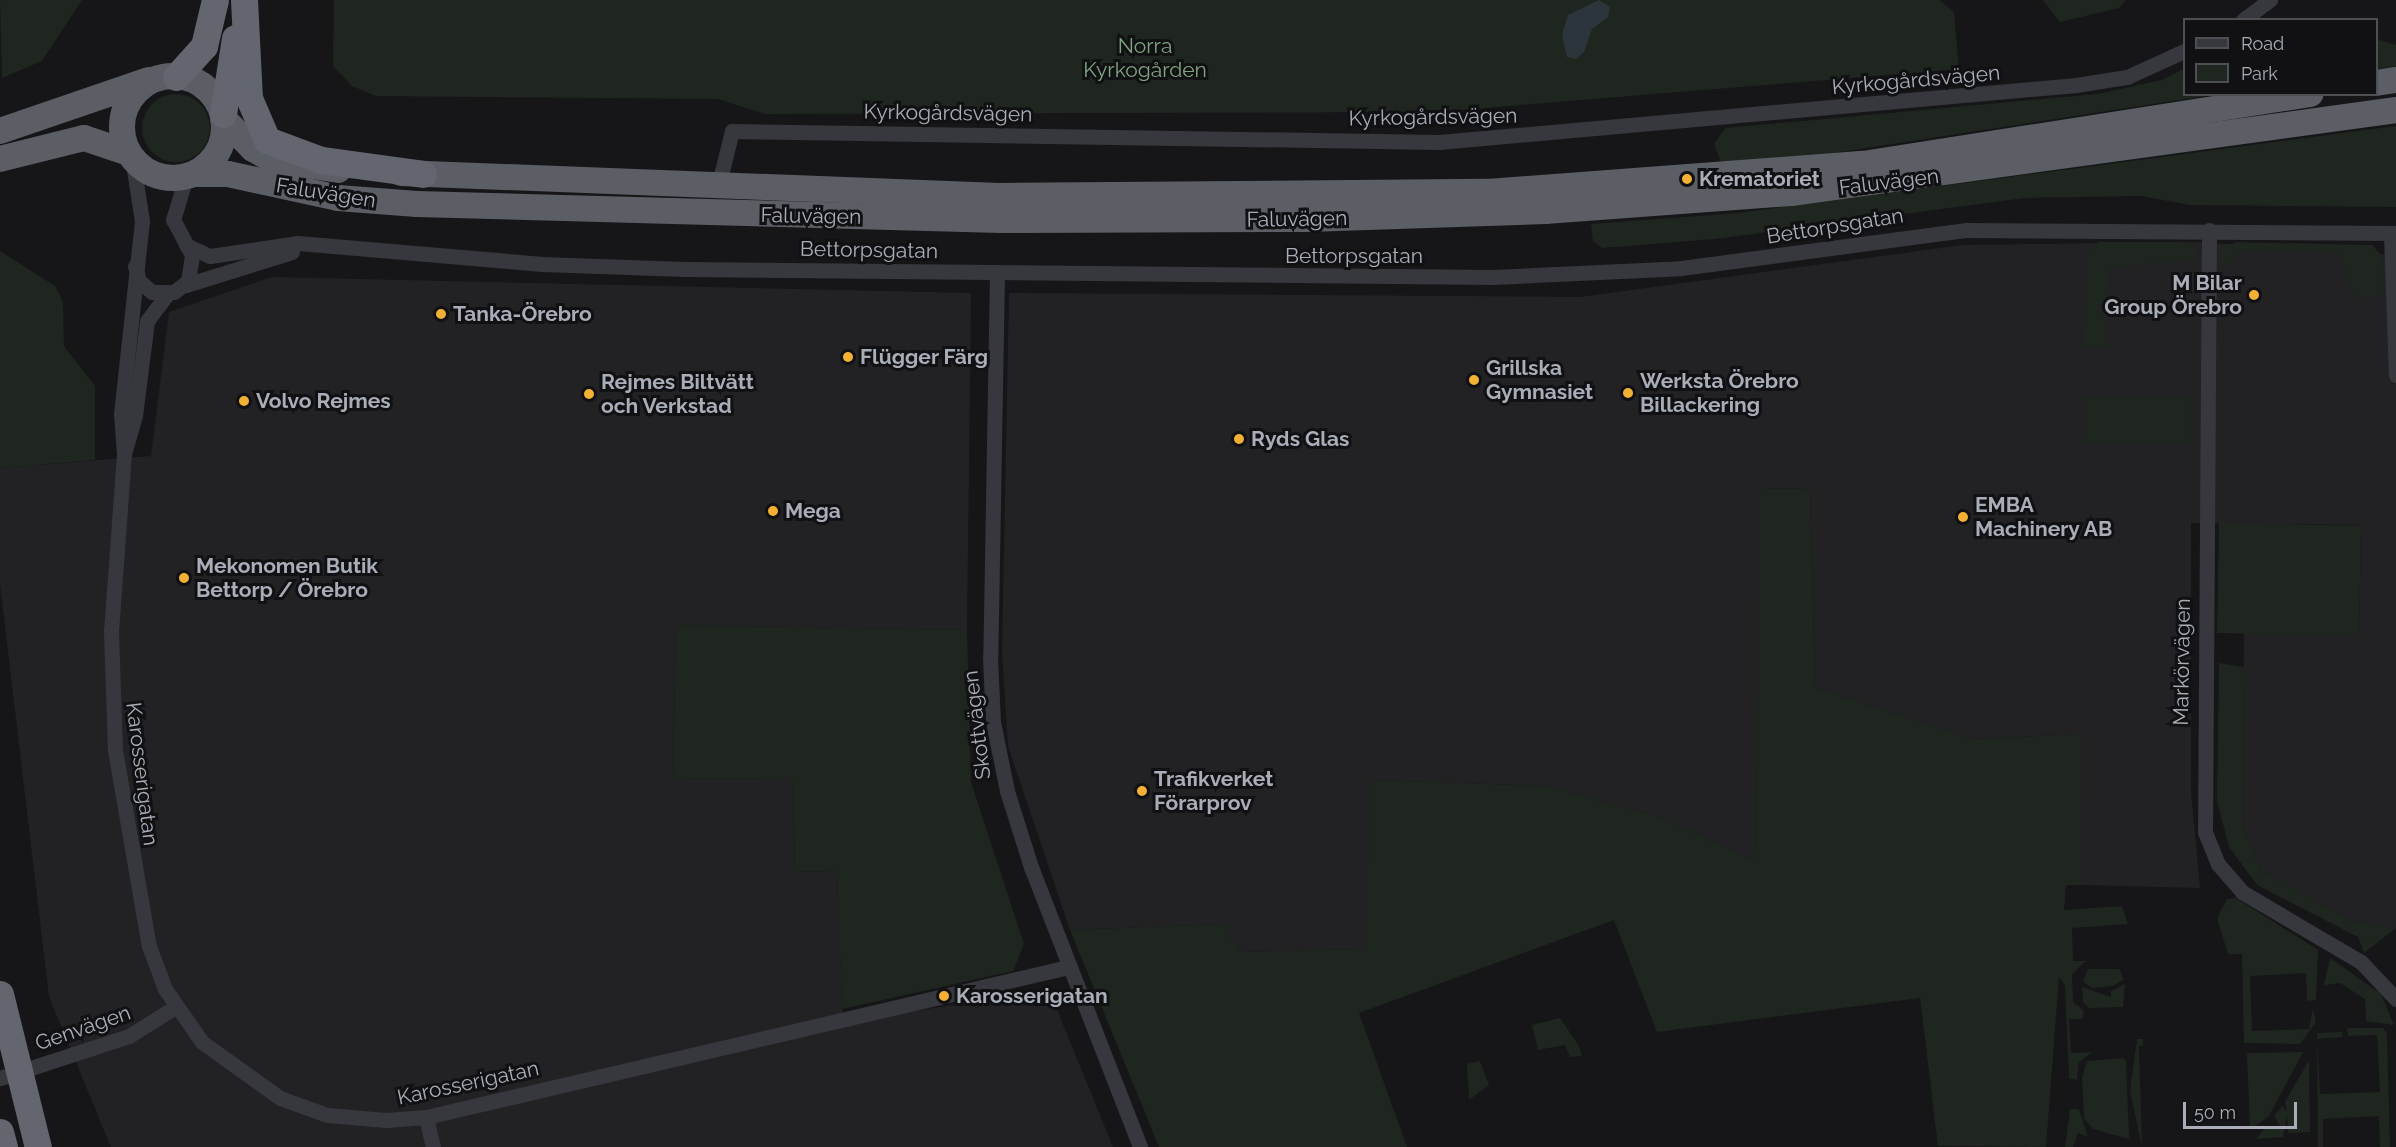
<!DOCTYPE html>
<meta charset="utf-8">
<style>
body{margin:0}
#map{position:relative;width:2396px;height:1147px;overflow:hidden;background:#161618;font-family:Raleway,sans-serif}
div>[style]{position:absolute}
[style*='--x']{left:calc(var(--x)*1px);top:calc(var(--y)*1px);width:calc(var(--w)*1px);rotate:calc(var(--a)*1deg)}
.built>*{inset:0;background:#222225}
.green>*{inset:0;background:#1e261f;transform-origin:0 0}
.round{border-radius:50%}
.water>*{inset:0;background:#2c353c}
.minor>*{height:15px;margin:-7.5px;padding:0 7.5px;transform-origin:7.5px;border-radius:7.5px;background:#37383d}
.trunk>*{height:26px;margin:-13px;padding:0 13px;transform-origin:13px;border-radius:13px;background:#5b5e65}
.trunk>.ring{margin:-13px;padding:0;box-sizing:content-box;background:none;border:26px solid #5b5e65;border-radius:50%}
.motorway>*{height:27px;margin:-13.5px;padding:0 13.5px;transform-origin:13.5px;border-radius:13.5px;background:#63666e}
.dots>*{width:16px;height:16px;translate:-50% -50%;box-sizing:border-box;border:3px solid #111113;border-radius:50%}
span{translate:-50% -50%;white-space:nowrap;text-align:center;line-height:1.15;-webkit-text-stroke:6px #111113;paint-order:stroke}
.park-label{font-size:21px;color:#7fa381}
.street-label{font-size:21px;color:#a8adb8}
.poi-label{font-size:21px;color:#a8adb8;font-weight:700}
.left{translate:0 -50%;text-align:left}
.right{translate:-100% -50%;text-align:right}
.legend{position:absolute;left:2183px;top:18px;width:195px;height:78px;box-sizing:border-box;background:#111113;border:2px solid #4d4f55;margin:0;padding:8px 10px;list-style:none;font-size:18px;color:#a8adb8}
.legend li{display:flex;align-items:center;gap:12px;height:30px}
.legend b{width:30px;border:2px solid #4d4f55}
.scale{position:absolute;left:2183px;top:1102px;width:114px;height:27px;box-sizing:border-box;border:3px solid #a8adb8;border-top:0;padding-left:8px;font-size:18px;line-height:21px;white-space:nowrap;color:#a8adb8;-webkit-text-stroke:4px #111113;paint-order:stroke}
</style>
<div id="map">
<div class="built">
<div style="clip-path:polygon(2195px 242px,2396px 255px,2396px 928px,2355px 922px,2261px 871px,2243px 828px,2244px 633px,2359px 635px,2361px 525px,2191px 523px,2191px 791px,2200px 888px,2081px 885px,2081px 734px,1972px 739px,1815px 687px,1810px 489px,1760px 488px,1756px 861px,1658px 816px,1546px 786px,1371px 780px,1367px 949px,1237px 952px,1224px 924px,1070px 930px,1008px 746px,1002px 653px,1009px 293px,1580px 297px,1963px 245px)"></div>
<div style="clip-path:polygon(272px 277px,971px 293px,967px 630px,676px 625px,673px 778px,793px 779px,795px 871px,837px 872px,843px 1022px,1049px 990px,1113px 1147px,111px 1147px,49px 997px,0 584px,0 468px,151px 456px,169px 312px)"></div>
</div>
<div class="green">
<div style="clip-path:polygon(0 0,82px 0,42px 61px,2px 78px)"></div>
<div style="clip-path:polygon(334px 0,1939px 0,1954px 12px,1959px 69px,1436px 112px,765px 114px,718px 99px,376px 96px,352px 86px,333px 66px)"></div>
<div style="clip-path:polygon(2043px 0,2126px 0,2119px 8px,2060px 22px)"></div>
<div style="clip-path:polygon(2377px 39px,2396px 45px,2396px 66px,2377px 69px)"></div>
<div style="clip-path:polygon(2184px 69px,2184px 94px,2212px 95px,1781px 161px,1721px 162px,1714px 144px,1725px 128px,2097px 94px,2162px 80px)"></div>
<div class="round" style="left:142px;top:94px;width:68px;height:68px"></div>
<div style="clip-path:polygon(2396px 126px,2396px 207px,2190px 205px,2141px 196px,2024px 198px,1715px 239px,1602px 248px,1593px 241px,1591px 224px,1738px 213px)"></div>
<div style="clip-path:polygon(2098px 242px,2180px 242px,2195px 246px,2200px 260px,2109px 267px,2105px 348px,2083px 349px,2088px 255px)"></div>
<div style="clip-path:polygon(2236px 242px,2372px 245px,2380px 254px,2384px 284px,2379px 297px,2360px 298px,2347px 282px,2341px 253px,2239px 251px,2234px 263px,2221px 265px,2219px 249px)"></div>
<div style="clip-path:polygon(0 251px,55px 286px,63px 302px,64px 346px,95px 386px,95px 460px,0 468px)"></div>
<div style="left:2086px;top:396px;width:106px;height:47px;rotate:1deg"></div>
<div style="clip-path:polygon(1759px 488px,1810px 489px,1815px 687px,1972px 739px,2082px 734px,2081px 885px,2066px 885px,2064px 910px,2122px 906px,2128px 924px,2072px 928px,2073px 961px,2086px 961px,2072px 974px,2073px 1002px,2084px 1011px,2082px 1019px,2069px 1019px,2071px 1053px,2092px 1052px,2079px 1062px,2077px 1080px,2069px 1078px,2065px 986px,2059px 977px,2046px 1147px,1938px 1146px,1920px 998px,1657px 1032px,1614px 920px,1359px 1013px,1407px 1147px,1159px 1147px,1070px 930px,1224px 924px,1238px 952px,1366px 949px,1370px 780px,1546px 786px,1658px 816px,1756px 861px)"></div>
<div style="left:2219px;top:523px;width:142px;height:110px;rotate:1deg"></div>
<div style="clip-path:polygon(676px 625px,967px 630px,971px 782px,1024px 944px,1013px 971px,842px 1009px,837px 872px,795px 871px,793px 779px,673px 778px)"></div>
<div style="clip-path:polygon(2219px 663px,2244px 667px,2243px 828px,2261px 871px,2355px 922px,2396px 928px,2364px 953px,2358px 937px,2257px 885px,2229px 847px,2217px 801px)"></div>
<div style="clip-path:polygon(2236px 898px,2318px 950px,2316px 1000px,2307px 1001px,2306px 973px,2250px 976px,2252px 1031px,2309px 1029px,2313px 1008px,2316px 1022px,2300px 1044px,2244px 1043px,2242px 954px,2228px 954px,2217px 918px,2227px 899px)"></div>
<div style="clip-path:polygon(2330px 958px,2381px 994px,2394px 1025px,2366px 1021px,2365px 999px,2340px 983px,2324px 985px)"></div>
<div style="clip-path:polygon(2088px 969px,2119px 969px,2124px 979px,2113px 986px,2093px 988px,2083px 982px)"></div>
<div style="clip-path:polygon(2125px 984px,2123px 1007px,2089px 1008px,2083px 1002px,2082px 987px,2111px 997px,2111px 991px)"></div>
<div style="clip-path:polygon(1560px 1018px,1579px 1046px,1582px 1056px,1570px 1057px,1565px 1045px,1538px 1050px,1532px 1025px)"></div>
<div style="clip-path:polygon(2347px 1028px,2383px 1028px,2387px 1034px,2390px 1147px,2380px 1147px,2379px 1116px,2323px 1119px,2323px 1147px,2318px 1147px,2317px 1033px,2342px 1032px,2342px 1037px,2317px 1039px,2320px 1094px,2380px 1092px,2377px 1035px,2348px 1036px)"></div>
<div style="clip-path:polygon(2137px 1039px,2143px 1039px,2143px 1046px,2139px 1046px,2142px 1147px,2130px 1091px)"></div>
<div style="clip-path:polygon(2303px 1052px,2269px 1116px,2250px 1130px,2247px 1053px)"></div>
<div style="clip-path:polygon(2123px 1058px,2126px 1060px,2129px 1139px,2093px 1129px,2084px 1118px,2082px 1077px,2087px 1061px)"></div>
<div style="clip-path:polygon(2309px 1060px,2310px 1132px,2288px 1133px,2287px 1115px,2283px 1137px,2256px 1139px,2266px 1127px,2280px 1126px,2274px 1116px,2282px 1106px,2287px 1112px,2285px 1102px)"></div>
<div style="clip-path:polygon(1480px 1061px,1489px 1085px,1469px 1100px,1467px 1064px)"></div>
<div style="clip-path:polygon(2070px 1109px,2079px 1109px,2088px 1137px,2078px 1133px,2073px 1147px,2065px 1147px)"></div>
</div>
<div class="water">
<div style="clip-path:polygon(1599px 0,1610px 7px,1608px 17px,1592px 29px,1584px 52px,1576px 59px,1567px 57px,1562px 35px,1568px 15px)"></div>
</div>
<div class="minor">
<div style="--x:2243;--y:20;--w:34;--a:-37"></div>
<div style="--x:132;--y:157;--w:65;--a:81.1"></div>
<div style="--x:142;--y:221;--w:194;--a:96.2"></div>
<div style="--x:121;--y:414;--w:40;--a:85.7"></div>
<div style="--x:124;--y:454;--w:177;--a:94.2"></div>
<div style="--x:111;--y:631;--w:119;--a:88.1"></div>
<div style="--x:115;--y:750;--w:199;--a:80.2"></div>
<div style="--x:149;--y:946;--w:46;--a:69.6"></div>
<div style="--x:165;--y:989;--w:65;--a:55.1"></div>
<div style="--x:202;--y:1042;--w:96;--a:35.7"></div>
<div style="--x:280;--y:1098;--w:50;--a:19.9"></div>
<div style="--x:327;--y:1115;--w:59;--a:4.8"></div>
<div style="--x:386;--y:1120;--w:40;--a:-4.3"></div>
<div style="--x:426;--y:1117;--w:659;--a:-13.15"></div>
<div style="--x:718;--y:187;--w:58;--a:-76"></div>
<div style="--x:732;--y:131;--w:707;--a:0.89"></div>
<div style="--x:1439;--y:142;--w:640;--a:-5.11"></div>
<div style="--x:2076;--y:85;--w:52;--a:-8.9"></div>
<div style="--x:2127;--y:77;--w:63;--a:-24.5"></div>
<div style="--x:2209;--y:230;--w:602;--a:90.38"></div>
<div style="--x:2205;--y:832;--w:35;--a:68"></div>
<div style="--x:2218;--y:864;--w:37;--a:49"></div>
<div style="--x:2242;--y:892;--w:138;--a:30.5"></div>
<div style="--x:2361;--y:962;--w:51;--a:46.6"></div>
<div style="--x:2391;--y:233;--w:142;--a:88"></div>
<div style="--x:186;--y:245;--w:26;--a:25"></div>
<div style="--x:210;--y:256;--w:89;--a:-8.4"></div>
<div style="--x:298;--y:243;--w:245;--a:4.9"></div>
<div style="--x:542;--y:264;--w:142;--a:2"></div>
<div style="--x:684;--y:269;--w:809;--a:0.57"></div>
<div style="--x:1493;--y:277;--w:188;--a:-2.7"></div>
<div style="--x:1681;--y:268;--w:288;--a:-7.6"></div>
<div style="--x:1966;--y:230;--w:430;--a:0.4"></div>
<div style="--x:135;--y:266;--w:16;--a:75"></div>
<div style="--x:139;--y:281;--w:17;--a:40"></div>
<div style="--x:152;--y:292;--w:22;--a:0"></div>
<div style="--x:174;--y:292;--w:18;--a:-38"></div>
<div style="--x:188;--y:281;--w:26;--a:-81"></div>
<div style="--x:192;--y:255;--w:40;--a:-118"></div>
<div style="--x:173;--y:220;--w:45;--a:-73.2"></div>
<div style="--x:997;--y:273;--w:384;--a:91"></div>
<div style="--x:990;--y:657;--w:65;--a:87.4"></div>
<div style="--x:993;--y:722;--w:70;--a:78.5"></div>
<div style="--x:1007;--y:791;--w:80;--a:72.5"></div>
<div style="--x:1031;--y:867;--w:300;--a:68.7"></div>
<div style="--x:186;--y:285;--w:111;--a:-17.3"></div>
<div style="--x:124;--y:454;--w:40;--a:-74"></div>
<div style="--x:135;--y:416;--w:96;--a:-82.8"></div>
<div style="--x:147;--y:321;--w:34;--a:-53"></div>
<div style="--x:0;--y:1078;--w:136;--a:-18"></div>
<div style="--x:129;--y:1036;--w:54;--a:-32.2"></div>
<div style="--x:426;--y:1117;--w:31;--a:77"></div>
</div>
<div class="trunk">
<div class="ring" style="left:122px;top:76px;width:76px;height:76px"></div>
<div style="--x:2376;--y:83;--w:20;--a:-9"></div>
<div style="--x:223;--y:118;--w:43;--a:45.9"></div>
<div style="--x:253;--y:149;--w:23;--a:29"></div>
<div style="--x:273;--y:160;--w:66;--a:8.7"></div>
<div style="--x:0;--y:131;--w:157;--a:-18.9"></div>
<div style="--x:0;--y:159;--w:87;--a:-14"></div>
<div style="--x:84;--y:138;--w:47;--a:18.4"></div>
<div style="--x:401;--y:173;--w:599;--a:2.2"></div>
<div style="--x:1000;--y:196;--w:488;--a:-0.5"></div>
<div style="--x:1488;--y:192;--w:376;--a:-4.3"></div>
<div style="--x:1863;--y:164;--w:453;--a:-8.9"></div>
<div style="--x:194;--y:174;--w:34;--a:0"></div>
<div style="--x:228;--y:174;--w:113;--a:12.3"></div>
<div style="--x:338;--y:198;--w:79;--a:4.3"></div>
<div style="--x:417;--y:204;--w:584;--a:1.57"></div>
<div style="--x:1001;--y:220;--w:306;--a:-0.2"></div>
<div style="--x:1307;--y:219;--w:238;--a:-1.9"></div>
<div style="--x:1545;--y:211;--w:247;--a:-4.2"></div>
<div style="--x:1791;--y:193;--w:611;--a:-7.81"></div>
</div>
<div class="motorway">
<div style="--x:244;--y:0;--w:98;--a:87.1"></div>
<div style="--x:249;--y:98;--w:46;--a:66.8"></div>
<div style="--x:267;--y:140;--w:58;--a:20.3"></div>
<div style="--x:321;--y:160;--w:103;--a:7.8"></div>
<div style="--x:176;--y:77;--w:42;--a:-47.9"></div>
<div style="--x:204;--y:46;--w:47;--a:-76.6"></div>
<div style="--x:223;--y:114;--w:77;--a:-81"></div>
<div style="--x:0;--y:994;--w:158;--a:76.1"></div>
<div style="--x:0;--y:1132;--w:16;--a:75"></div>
</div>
<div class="dots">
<div style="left:1687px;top:179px;background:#f2b134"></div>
<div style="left:2254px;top:295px;background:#f2b134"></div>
<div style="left:441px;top:314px;background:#f2b134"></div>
<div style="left:848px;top:357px;background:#f2b134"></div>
<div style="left:1474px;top:380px;background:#f2b134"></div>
<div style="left:1628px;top:393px;background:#f2b134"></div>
<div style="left:589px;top:394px;background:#f2b134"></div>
<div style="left:244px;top:401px;background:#f2b134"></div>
<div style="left:1239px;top:439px;background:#f2b134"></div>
<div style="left:773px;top:511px;background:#f2b134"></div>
<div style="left:1963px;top:517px;background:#f2b134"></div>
<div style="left:184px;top:578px;background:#f2b134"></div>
<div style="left:1142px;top:791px;background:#f2b134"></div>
<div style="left:944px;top:996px;background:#f2b134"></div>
</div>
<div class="park-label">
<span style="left:1145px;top:58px">Norra<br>Kyrkogården</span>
</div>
<div class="street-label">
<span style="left:1916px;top:80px;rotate:-5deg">Kyrkogårdsvägen</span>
<span style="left:948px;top:113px;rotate:1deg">Kyrkogårdsvägen</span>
<span style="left:1433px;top:117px;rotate:-1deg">Kyrkogårdsvägen</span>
<span style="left:1889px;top:182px;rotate:-7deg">Faluvägen</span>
<span style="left:326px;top:193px;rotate:9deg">Faluvägen</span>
<span style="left:811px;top:216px;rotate:1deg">Faluvägen</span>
<span style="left:1297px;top:219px;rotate:-1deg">Faluvägen</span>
<span style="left:1835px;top:226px;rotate:-9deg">Bettorpsgatan</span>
<span style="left:869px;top:250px;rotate:1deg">Bettorpsgatan</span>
<span style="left:1354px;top:256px">Bettorpsgatan</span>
<span style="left:2182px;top:662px;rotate:-89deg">Markörvägen</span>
<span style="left:977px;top:725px;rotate:-97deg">Skottvägen</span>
<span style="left:142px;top:774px;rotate:83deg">Karosserigatan</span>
<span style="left:83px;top:1028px;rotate:-19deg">Genvägen</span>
<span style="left:468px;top:1083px;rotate:-12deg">Karosserigatan</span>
</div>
<div class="poi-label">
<span class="left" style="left:1699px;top:179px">Krematoriet</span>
<span class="right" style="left:2242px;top:295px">M Bilar<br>Group Örebro</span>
<span class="left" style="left:453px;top:314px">Tanka-Örebro</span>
<span class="left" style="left:860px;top:357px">Flügger Färg</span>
<span class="left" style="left:1486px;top:380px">Grillska<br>Gymnasiet</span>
<span class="left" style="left:1640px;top:393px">Werksta Örebro<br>Billackering</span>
<span class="left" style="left:601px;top:394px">Rejmes Biltvätt<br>och Verkstad</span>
<span class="left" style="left:256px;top:401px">Volvo Rejmes</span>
<span class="left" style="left:1251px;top:439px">Ryds Glas</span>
<span class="left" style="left:1975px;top:517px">EMBA<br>Machinery AB</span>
<span class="left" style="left:785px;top:511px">Mega</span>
<span class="left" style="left:196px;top:578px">Mekonomen Butik<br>Bettorp / Örebro</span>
<span class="left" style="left:1154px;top:791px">Trafikverket<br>Förarprov</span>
<span class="left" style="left:956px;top:996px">Karosserigatan</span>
</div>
<ul class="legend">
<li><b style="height:8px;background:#37383d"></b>Road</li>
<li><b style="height:16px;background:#1e261f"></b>Park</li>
</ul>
<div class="scale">50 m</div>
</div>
